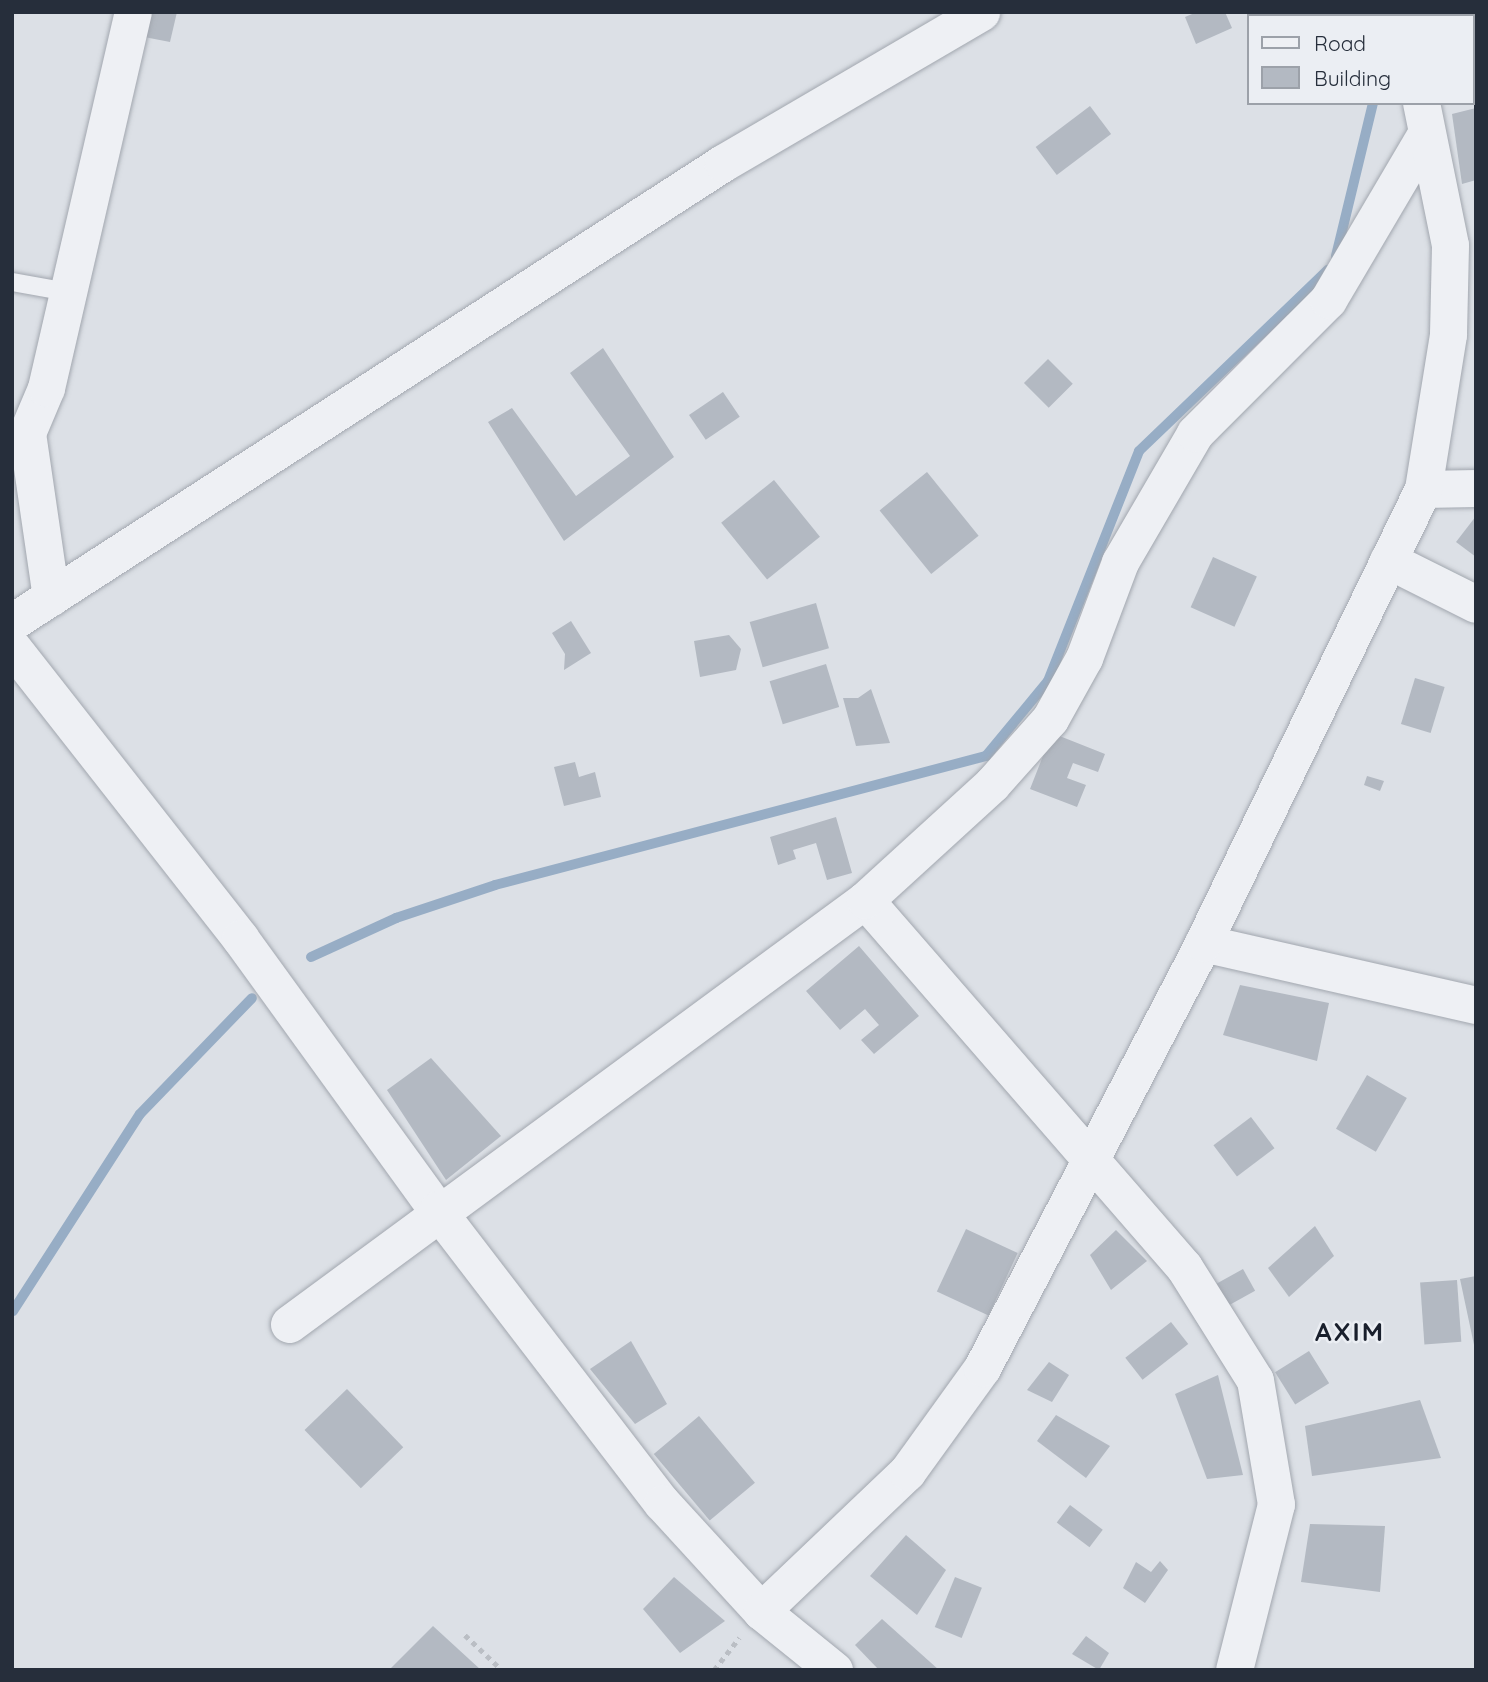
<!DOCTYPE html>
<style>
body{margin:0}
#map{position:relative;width:1488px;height:1682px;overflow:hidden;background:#dce0e6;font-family:Quicksand,sans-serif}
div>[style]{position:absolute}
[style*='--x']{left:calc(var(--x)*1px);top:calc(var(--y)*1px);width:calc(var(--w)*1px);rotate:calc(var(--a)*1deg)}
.stream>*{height:10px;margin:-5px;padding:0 5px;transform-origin:5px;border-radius:5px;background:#97adc5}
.building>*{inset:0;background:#b3b9c2;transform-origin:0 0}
.path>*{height:4.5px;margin-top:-2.25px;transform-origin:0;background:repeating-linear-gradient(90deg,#babec4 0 5px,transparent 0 10px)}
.roads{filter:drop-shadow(0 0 2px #a2a7af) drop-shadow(0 0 2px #a2a7af)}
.service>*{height:18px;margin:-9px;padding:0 9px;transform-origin:9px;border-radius:9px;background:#eef0f4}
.minor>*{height:37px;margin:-18.5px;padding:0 18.5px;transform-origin:18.5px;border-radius:18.5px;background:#eef0f4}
span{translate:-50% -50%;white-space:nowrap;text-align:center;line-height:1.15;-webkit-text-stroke:5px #ebeef3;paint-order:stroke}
.district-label{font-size:26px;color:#191f2c;font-weight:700;letter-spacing:2px}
.frame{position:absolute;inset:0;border:14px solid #262e3b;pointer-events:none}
.legend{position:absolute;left:1247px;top:14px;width:228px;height:91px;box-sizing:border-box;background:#ebeef3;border:2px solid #9ca1a9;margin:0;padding:9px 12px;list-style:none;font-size:21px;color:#262e3b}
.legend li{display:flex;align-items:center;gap:14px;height:35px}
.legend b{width:35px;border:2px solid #9ca1a9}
</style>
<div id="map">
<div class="stream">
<div style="--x:1369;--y:12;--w:4;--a:76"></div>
<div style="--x:1336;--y:256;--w:157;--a:-76.4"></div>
<div style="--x:311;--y:957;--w:94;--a:-24.6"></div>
<div style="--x:396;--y:918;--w:104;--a:-18.4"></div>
<div style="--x:495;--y:885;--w:508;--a:-14.72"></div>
<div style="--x:986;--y:756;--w:97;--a:-50.4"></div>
<div style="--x:1048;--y:681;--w:247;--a:-68.4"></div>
<div style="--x:1139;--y:451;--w:262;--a:-43.8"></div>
<div style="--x:13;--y:1311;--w:234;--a:-57.2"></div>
<div style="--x:140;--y:1114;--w:161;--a:-46"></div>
</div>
<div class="building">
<div style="clip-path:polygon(139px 12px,177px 12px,170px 42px,134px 35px)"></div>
<div style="clip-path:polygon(1197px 12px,1225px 12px,1232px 28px,1196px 44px,1185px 17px)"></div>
<div style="left:1090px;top:106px;width:35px;height:68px;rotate:53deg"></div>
<div style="clip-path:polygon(1476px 108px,1476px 180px,1462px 184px,1452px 114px)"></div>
<div style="clip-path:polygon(603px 348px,674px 457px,564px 541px,488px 422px,512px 408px,576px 496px,630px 456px,570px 373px)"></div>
<div style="left:1048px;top:359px;width:35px;height:34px;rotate:45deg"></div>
<div style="left:723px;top:392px;width:30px;height:41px;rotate:56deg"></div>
<div style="left:927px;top:472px;width:82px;height:61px;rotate:51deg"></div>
<div style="left:774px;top:480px;width:73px;height:68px;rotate:51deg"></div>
<div style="clip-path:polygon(1476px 516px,1476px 557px,1456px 542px)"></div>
<div style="left:1213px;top:557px;width:48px;height:55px;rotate:24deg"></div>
<div style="left:816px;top:603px;width:47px;height:69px;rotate:74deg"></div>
<div style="clip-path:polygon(571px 621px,591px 653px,564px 670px,565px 654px,552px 633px)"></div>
<div style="clip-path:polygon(729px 635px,741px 649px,736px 670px,700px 677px,694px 641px)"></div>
<div style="left:826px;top:664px;width:45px;height:59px;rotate:73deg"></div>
<div style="left:1415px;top:678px;width:31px;height:48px;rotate:17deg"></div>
<div style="clip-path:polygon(871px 689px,890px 743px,856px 746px,843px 698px,858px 698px)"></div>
<div style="clip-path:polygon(1052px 733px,1105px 754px,1098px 772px,1073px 763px,1067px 778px,1086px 785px,1077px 807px,1030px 789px)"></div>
<div style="clip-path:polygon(575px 762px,579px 777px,595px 772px,601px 797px,564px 806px,554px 767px)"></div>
<div style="clip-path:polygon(1367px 776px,1384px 781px,1380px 791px,1364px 785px)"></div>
<div style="clip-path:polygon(836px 817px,852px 873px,827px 880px,816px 843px,793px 850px,796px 859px,778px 865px,770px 837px)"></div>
<div style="clip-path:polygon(859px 946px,919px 1016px,874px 1054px,861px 1040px,879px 1025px,865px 1009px,840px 1030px,806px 991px)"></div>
<div style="clip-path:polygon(1240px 985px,1329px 1003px,1317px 1061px,1223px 1035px)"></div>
<div style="clip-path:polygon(431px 1058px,501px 1136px,446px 1180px,387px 1090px)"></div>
<div style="left:1367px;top:1075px;width:46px;height:62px;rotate:30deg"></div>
<div style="left:1251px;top:1117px;width:39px;height:47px;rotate:53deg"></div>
<div style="clip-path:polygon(1315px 1226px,1334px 1256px,1289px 1297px,1268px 1268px)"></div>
<div style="left:966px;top:1229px;width:57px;height:69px;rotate:25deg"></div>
<div style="clip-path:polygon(1116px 1230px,1147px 1261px,1111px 1290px,1090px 1255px)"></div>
<div style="left:1243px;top:1269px;width:25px;height:33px;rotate:61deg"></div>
<div style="clip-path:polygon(1476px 1276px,1476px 1344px,1474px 1345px,1460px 1279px)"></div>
<div style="left:1457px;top:1280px;width:62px;height:37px;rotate:86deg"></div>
<div style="left:1171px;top:1322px;width:28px;height:58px;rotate:52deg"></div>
<div style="clip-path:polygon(631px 1341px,667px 1404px,635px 1424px,590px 1369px)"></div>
<div style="left:1309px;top:1351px;width:38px;height:40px;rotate:58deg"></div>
<div style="clip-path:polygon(1049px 1362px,1069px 1375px,1052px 1402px,1027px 1390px)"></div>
<div style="clip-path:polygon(1218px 1375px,1243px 1475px,1207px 1479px,1175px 1394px)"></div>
<div style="left:347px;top:1389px;width:81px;height:59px;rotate:46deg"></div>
<div style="clip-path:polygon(1420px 1400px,1441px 1458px,1312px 1476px,1305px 1426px)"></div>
<div style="clip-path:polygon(1056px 1415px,1110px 1446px,1086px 1478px,1037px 1441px)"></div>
<div style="left:699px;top:1416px;width:87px;height:59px;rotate:50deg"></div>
<div style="left:1070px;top:1505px;width:41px;height:22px;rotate:37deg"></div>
<div style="clip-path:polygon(1310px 1524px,1385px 1526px,1380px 1592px,1301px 1582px)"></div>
<div style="clip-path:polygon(906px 1535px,946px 1570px,917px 1615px,870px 1576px)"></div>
<div style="clip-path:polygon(1160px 1561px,1168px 1570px,1145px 1603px,1123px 1588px,1136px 1562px,1151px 1572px)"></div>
<div style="clip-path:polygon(674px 1577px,725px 1621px,680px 1653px,643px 1609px)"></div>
<div style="left:955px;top:1577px;width:29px;height:54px;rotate:22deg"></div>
<div style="clip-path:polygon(882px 1619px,939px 1670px,879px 1670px,855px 1645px)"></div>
<div style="clip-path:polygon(433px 1626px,481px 1670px,389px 1670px)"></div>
<div style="clip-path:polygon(1086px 1636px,1109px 1653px,1099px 1670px,1072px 1654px)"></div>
</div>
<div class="path">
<div style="--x:465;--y:1635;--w:51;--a:43.4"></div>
<div style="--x:714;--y:1670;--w:41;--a:-52"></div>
</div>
<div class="roads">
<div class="service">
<div style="--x:12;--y:282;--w:57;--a:10.1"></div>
</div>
<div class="minor">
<div style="--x:1403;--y:12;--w:4;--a:90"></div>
<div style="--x:27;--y:433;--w:166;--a:81.7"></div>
<div style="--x:12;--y:442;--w:17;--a:-31"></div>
<div style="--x:27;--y:433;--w:49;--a:-67.1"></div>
<div style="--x:46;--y:388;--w:386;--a:-77"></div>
<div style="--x:1423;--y:489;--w:53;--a:-1.1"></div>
<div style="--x:1388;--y:560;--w:98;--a:26.6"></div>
<div style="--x:12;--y:622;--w:846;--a:-32.85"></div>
<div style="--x:723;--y:163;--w:299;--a:-30.3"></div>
<div style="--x:12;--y:647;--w:370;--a:51.9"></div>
<div style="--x:240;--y:938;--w:336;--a:54.1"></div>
<div style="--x:437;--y:1210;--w:369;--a:52.5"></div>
<div style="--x:662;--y:1503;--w:147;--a:47.5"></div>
<div style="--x:761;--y:1611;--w:94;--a:38.9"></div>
<div style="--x:865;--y:900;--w:486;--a:49"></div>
<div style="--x:1184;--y:1267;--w:133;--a:57.9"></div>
<div style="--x:1255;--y:1380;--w:126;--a:80.4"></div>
<div style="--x:1276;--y:1504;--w:171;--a:104.2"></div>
<div style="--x:1203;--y:943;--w:280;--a:12.8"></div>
<div style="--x:289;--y:1324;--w:715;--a:-36.36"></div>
<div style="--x:865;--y:900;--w:172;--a:-42.4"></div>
<div style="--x:992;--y:784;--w:87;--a:-48.3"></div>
<div style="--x:1050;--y:719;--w:70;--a:-60.9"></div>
<div style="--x:1084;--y:658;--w:103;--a:-69.4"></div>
<div style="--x:1120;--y:562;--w:149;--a:-59.8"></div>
<div style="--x:1195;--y:433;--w:188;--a:-45"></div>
<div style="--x:1328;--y:300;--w:191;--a:-59.5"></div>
<div style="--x:761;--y:1611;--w:202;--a:-43.6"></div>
<div style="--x:907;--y:1472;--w:128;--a:-54.2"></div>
<div style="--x:982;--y:1368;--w:479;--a:-62.5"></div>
<div style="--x:1203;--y:943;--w:504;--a:-64.15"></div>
<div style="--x:1423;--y:489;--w:157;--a:-80.8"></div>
<div style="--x:1448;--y:334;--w:89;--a:-88.7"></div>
<div style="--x:1450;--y:245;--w:145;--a:-101.5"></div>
</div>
</div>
<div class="district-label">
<span style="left:1350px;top:1332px">AXIM</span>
</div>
<div class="frame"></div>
<ul class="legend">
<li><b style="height:9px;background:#eef0f4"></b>Road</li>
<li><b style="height:19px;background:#b3b9c2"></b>Building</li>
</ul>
</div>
